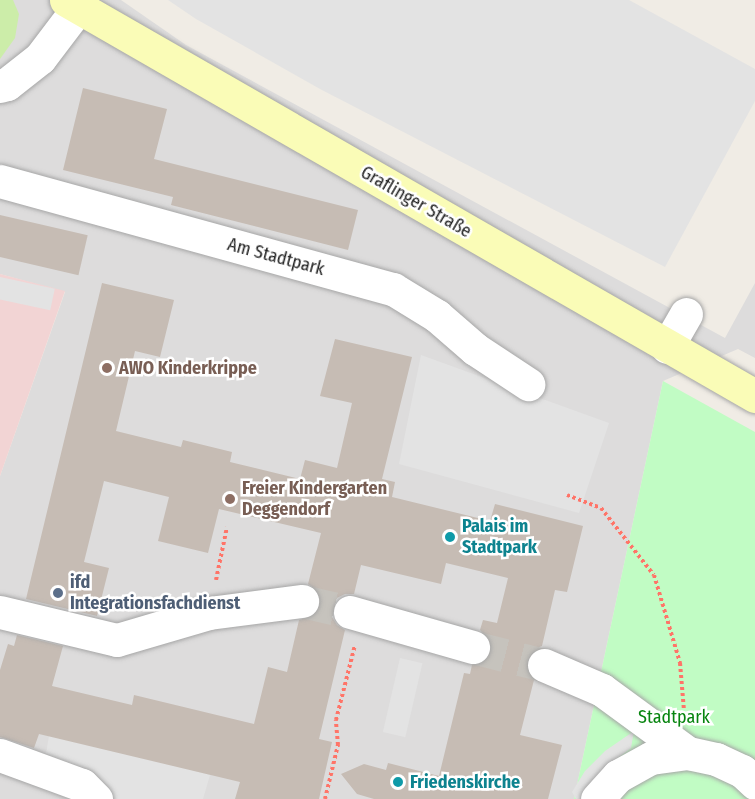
<!DOCTYPE html>
<meta charset="utf-8">
<style>
body{margin:0}
#map{position:relative;width:755px;height:799px;overflow:hidden;background:#f0ece5;font-family:"Fira Sans Condensed",sans-serif}
div>[style]{position:absolute}
[style*='--x']{left:calc(var(--x)*1px);top:calc(var(--y)*1px);width:calc(var(--w)*1px);rotate:calc(var(--a)*1deg)}
.residential>*{inset:0;background:#dddcdc}
.commercial>*{inset:0;background:#f2d4d4}
.grass>*{inset:0;background:#cceda9}
.park>*{inset:0;background:#c1fcc4}
.parking>*{inset:0;background:#e3e3e3;transform-origin:0 0}
.building>*{inset:0;background:#c6bcb4;transform-origin:0 0}
.street-tunnel>*{height:33px;margin-top:-16.5px;transform-origin:0;background:repeating-linear-gradient(90deg,#c6c3bd 0 33px,transparent 0 49px)}
.path>*{height:4px;margin-top:-2px;transform-origin:0;background:repeating-linear-gradient(90deg,#ff7468 0 3px,transparent 0 6px)}
.roads{filter:drop-shadow(0 0 2px #a6a6a6) drop-shadow(0 0 2px #a6a6a6)}
.street>*{height:33px;margin:-16.5px;padding:0 16.5px;transform-origin:16.5px;border-radius:16.5px;background:#fff}
.secondary>*{height:33px;margin:-16.5px;padding:0 16.5px;transform-origin:16.5px;border-radius:16.5px;background:#fafcb7}
.dots>*{width:16px;height:16px;translate:-50% -50%;box-sizing:border-box;border:3px solid #fff;border-radius:50%}
span{translate:-50% -50%;white-space:nowrap;text-align:center;line-height:1.15;-webkit-text-stroke:5px #fff;paint-order:stroke}
.street-label{font-size:18px;color:#1f1f1f}
.education-label{font-size:18px;color:#785e54;font-weight:700}
.left{translate:0 -50%;text-align:left}
.culture-label{font-size:18px;color:#0d838f;font-weight:700}
.service-label{font-size:18px;color:#4e5e75;font-weight:700}
.park-label{font-size:18px;color:#06840e}
</style>
<div id="map">
<div class="residential">
<div style="clip-path:polygon(0 0,121px 0,186px 45px,725px 338px,755px 283px,755px 358px,738px 349px,663px 381px,574px 799px,0 799px,0 476px,65px 292px,0 274px)"></div>
</div>
<div class="commercial">
<div style="clip-path:polygon(0 274px,65px 291px,0 476px)"></div>
</div>
<div class="grass">
<div style="clip-path:polygon(0 0,13px 0,19px 14px,15px 38px,0 59px)"></div>
</div>
<div class="park">
<div style="clip-path:polygon(663px 381px,755px 432px,755px 799px,574px 799px)"></div>
</div>
<div class="parking">
<div style="clip-path:polygon(168px 0,629px 0,755px 69px,755px 101px,665px 267px,320px 89px,196px 19px)"></div>
<div style="left:0;top:277px;width:56px;height:22px;rotate:12deg"></div>
<div style="clip-path:polygon(421px 355px,609px 423px,579px 513px,399px 464px)"></div>
<div style="left:400px;top:658px;width:23px;height:76px;rotate:13deg"></div>
<div style="clip-path:polygon(50px 730px,210px 775px,203px 799px,114px 799px,87px 772px,45px 759px)"></div>
<div style="clip-path:polygon(634px 731px,631px 748px,615px 760px,581px 799px,576px 799px,572px 792px,585px 771px,605px 751px)"></div>
</div>
<div class="building">
<div style="clip-path:polygon(83px 88px,167px 109px,154px 159px,358px 210px,348px 250px,171px 205px,173px 197px,63px 170px)"></div>
<div style="left:0;top:215px;width:90px;height:41px;rotate:13deg"></div>
<div style="clip-path:polygon(102px 283px,174px 300px,160px 357px,135px 351px,116px 431px,181px 447px,183px 440px,232px 452px,230px 462px,300px 479px,305px 460px,337px 468px,352px 403px,320px 396px,335px 339px,412px 357px,382px 479px,395px 482px,392px 497px,490px 521px,495px 504px,583px 526px,567px 592px,555px 590px,542px 646px,532px 650px,527px 658px,525px 667px,534px 680px,520px 735px,562px 745px,548px 799px,374px 799px,357px 794px,341px 774px,364px 764px,386px 770px,388px 763px,439px 776px,464px 673px,470px 674px,472px 665px,486px 661px,491px 653px,491px 642px,480px 630px,483px 620px,497px 623px,508px 578px,446px 563px,441px 584px,361px 565px,354px 594px,345px 594px,337px 598px,332px 606px,332px 617px,337px 625px,345px 630px,319px 739px,332px 742px,319px 799px,235px 799px,240px 782px,39px 734px,34px 748px,0 737px,0 670px,8px 644px,14px 646px,17px 635px,63px 646px,52px 686px,132px 705px,134px 695px,254px 724px,268px 667px,287px 672px,299px 620px,313px 616px,319px 608px,321px 599px,317px 590px,308px 584px,321px 533px,219px 509px,208px 553px,158px 541px,169px 497px,104px 481px,84px 562px,109px 568px,97px 616px,26px 599px)"></div>
</div>
<div class="street-tunnel">
<div style="--x:302;--y:601;--w:49;--a:12.9"></div>
<div style="--x:473;--y:647;--w:73;--a:14.2"></div>
</div>
<div class="path">
<div style="--x:567;--y:495;--w:36;--a:21"></div>
<div style="--x:601;--y:508;--w:85;--a:51.7"></div>
<div style="--x:654;--y:575;--w:92;--a:73.5"></div>
<div style="--x:680;--y:663;--w:48;--a:85.2"></div>
<div style="--x:216;--y:580;--w:54;--a:-78.3"></div>
<div style="--x:325;--y:799;--w:56;--a:-76.5"></div>
<div style="--x:338;--y:745;--w:25;--a:-95"></div>
<div style="--x:336;--y:720;--w:77;--a:-75.8"></div>
</div>
<div class="roads">
<div class="street">
<div style="--x:0;--y:86;--w:7;--a:-16"></div>
<div style="--x:7;--y:84;--w:42;--a:-38.2"></div>
<div style="--x:40;--y:58;--w:63;--a:-52.8"></div>
<div style="--x:0;--y:181;--w:408;--a:15.4"></div>
<div style="--x:393;--y:289;--w:52;--a:31.5"></div>
<div style="--x:437;--y:316;--w:50;--a:41"></div>
<div style="--x:475;--y:349;--w:64;--a:33.4"></div>
<div style="--x:667;--y:347;--w:38;--a:-60"></div>
<div style="--x:0;--y:612;--w:120;--a:13.5"></div>
<div style="--x:117;--y:640;--w:96;--a:-16.4"></div>
<div style="--x:209;--y:613;--w:94;--a:-7.4"></div>
<div style="--x:350;--y:612;--w:128;--a:15.9"></div>
<div style="--x:544;--y:665;--w:63;--a:23.3"></div>
<div style="--x:602;--y:690;--w:107;--a:36.2"></div>
<div style="--x:0;--y:755;--w:87;--a:20.1"></div>
<div style="--x:82;--y:785;--w:20;--a:45"></div>
<div style="--x:597;--y:799;--w:31;--a:-48"></div>
<div style="--x:618;--y:776;--w:38;--a:-29"></div>
<div style="--x:651;--y:758;--w:37;--a:-8"></div>
<div style="--x:688;--y:753;--w:29;--a:12"></div>
<div style="--x:716;--y:759;--w:29;--a:25"></div>
<div style="--x:742;--y:771;--w:18;--a:43"></div>
</div>
<div class="secondary">
<div style="--x:66;--y:0;--w:795;--a:29.89"></div>
</div>
</div>
<div class="dots">
<div style="left:107px;top:368px;background:#8d6e63"></div>
<div style="left:230px;top:499px;background:#8d6e63"></div>
<div style="left:450px;top:537px;background:#0f9aa8"></div>
<div style="left:58px;top:593px;background:#5c6f8a"></div>
<div style="left:398px;top:782px;background:#0f9aa8"></div>
</div>
<div class="street-label">
<span style="left:416px;top:202px;rotate:30deg">Graflinger Straße</span>
<span style="left:276px;top:257px;rotate:15deg">Am Stadtpark</span>
</div>
<div class="education-label">
<span class="left" style="left:119px;top:368px">AWO Kinderkrippe</span>
<span class="left" style="left:242px;top:499px">Freier Kindergarten<br>Deggendorf</span>
</div>
<div class="culture-label">
<span class="left" style="left:462px;top:537px">Palais im<br>Stadtpark</span>
<span class="left" style="left:410px;top:782px">Friedenskirche</span>
</div>
<div class="service-label">
<span class="left" style="left:70px;top:593px">ifd<br>Integrationsfachdienst</span>
</div>
<div class="park-label">
<span style="left:674px;top:717px">Stadtpark</span>
</div>
</div>
